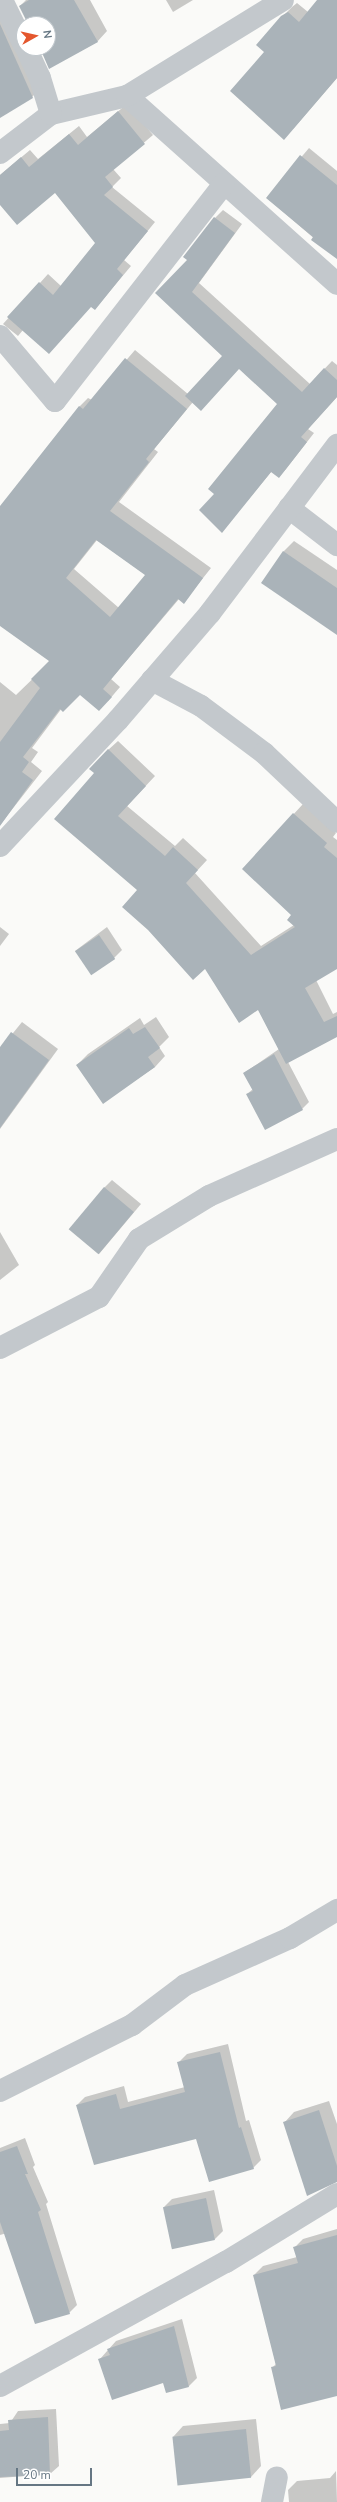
<!DOCTYPE html>
<style>
body{margin:0}
#map{position:relative;width:337px;height:2502px;overflow:hidden;background:#fafaf8;font-family:"Nunito Sans",sans-serif}
div>[style]{position:absolute}
[style*='--x']{left:calc(var(--x)*1px);top:calc(var(--y)*1px);width:calc(var(--w)*1px);rotate:calc(var(--a)*1deg)}
.shadow>*{inset:0;background:#0003}
.building>*{inset:0;background:#aab3b9;transform-origin:0 0}
.minor>*{height:22px;margin:-11px;padding:0 11px;transform-origin:11px;border-radius:11px;background:#c3c8cc}
span{translate:-50% -50%;white-space:nowrap;text-align:center;line-height:1.15;-webkit-text-stroke:4px #fff;paint-order:stroke}
.north{position:absolute;left:16px;top:16px;width:40px;height:40px;box-sizing:border-box;background:#fff;border:1px solid #c1c8cd;border-radius:50%;rotate:82deg;font-size:11px;font-weight:700;line-height:16px;text-align:center;color:#657683}
.north::after{content:'';display:block;margin:auto;width:14px;height:18px;background:#e4572e;clip-path:polygon(50% 0,100% 100%,50% 72%,0 100%)}
.scale{position:absolute;left:16px;top:2468px;width:76px;height:18px;box-sizing:border-box;border:2px solid #657683;border-top:0;padding-left:5px;font-size:12px;line-height:14px;white-space:nowrap;color:#657683;-webkit-text-stroke:3px #fff;paint-order:stroke}
</style>
<div id="map">
<div class="shadow">
<div style="clip-path:polygon(26px 0,90px 0,107px 31px,97px 42px,50px 67px,40px 48px,48px 48px,48px 24px,29px 24px,20px 6px)"></div>
<div style="clip-path:polygon(166px 0,193px 0,173px 12px)"></div>
<div style="clip-path:polygon(318px 0,337px 0,337px 78px,293px 129px,265px 52px,282px 17px,292px 7px,297px 3px,308px 12px)"></div>
<div style="clip-path:polygon(0 5px,41px 88px,32px 97px,0 117px)"></div>
<div style="clip-path:polygon(127px 104px,153px 135px,113px 169px,121px 178px,112px 187px,155px 222px,124px 260px,131px 266px,95px 309px,91px 306px,23px 330px,18px 336px,3px 324px,48px 274px,61px 286px,96px 243px,55px 192px,0 203px,0 175px,30px 150px,38px 159px,79px 126px,87px 137px)"></div>
<div style="clip-path:polygon(309px 148px,337px 171px,337px 258px,267px 198px)"></div>
<div style="clip-path:polygon(evenodd,223px 210px,242px 224px,199px 283px,310px 384px,332px 361px,337px 365px,337px 397px,308px 429px,314px 433px,286px 469px,279px 477px,272px 471px,222px 531px,215px 494px,278px 404px,239px 368px,193px 402px,154px 449px,158px 452px,119px 502px,211px 568px,184px 602px,179px 599px,111px 679px,120px 687px,108px 701px,80px 693px,62px 708px,32px 748px,38px 752px,31px 762px,42px 771px,0 825px,0 682px,16px 695px,51px 661px,0 625px,0 509px,79px 407px,88px 398px,92px 400px,135px 350px,188px 394px,223px 356px,157px 293px,188px 260px,215px 218px,223px 210px,97px 540px,146px 575px,119px 608px,74px 569px,97px 540px)"></div>
<div style="clip-path:polygon(294px 541px,337px 570px,337px 628px,262px 583px,284px 551px)"></div>
<div style="clip-path:polygon(118px 741px,155px 776px,127px 806px,175px 846px,183px 838px,207px 860px,195px 873px,261px 946px,294px 925px,293px 915px,243px 869px,303px 804px,336px 833px,333px 837px,337px 840px,337px 968px,316px 980px,333px 1014px,337px 1012px,337px 1036px,288px 1062px,309px 1102px,302px 1109px,247px 1094px,253px 1089px,244px 1073px,279px 1049px,258px 1009px,205px 967px,139px 889px,95px 773px,108px 750px)"></div>
<div style="clip-path:polygon(0 927px,9px 934px,0 946px)"></div>
<div style="clip-path:polygon(107px 927px,122px 950px,114px 958px,75px 951px)"></div>
<div style="clip-path:polygon(156px 1017px,169px 1037px,159px 1047px,165px 1056px,155px 1067px,103px 1102px,77px 1065px,88px 1054px,140px 1018px,144px 1025px)"></div>
<div style="clip-path:polygon(22px 1022px,58px 1049px,0 1129px,0 1049px)"></div>
<div style="clip-path:polygon(112px 1180px,141px 1204px,99px 1254px,104px 1188px)"></div>
<div style="clip-path:polygon(0 1232px,19px 1265px,0 1280px)"></div>
<div style="clip-path:polygon(228px 2044px,246px 2121px,249px 2120px,261px 2160px,253px 2168px,197px 2137px,77px 2105px,85px 2097px,124px 2086px,128px 2102px,185px 2087px,179px 2062px,187px 2054px)"></div>
<div style="clip-path:polygon(329px 2101px,337px 2124px,337px 2182px,284px 2123px,294px 2112px)"></div>
<div style="clip-path:polygon(25px 2138px,35px 2165px,33px 2167px,48px 2202px,46px 2204px,77px 2305px,69px 2313px,7px 2233px,0 2235px,0 2148px)"></div>
<div style="clip-path:polygon(214px 2190px,223px 2231px,215px 2239px,172px 2248px,164px 2207px,172px 2199px)"></div>
<div style="clip-path:polygon(337px 2229px,337px 2395px,272px 2368px,276px 2364px,254px 2275px,263px 2266px,297px 2257px,294px 2248px,303px 2239px)"></div>
<div style="clip-path:polygon(182px 2319px,197px 2378px,189px 2386px,167px 2392px,164px 2382px,100px 2359px,116px 2341px)"></div>
<div style="clip-path:polygon(56px 2409px,59px 2466px,50px 2474px,0 2478px,0 2424px,10px 2423px,18px 2411px)"></div>
<div style="clip-path:polygon(256px 2419px,261px 2466px,251px 2477px,173px 2437px,183px 2426px)"></div>
<div style="clip-path:polygon(336px 2471px,337px 2502px,289px 2502px,288px 2490px,297px 2481px,330px 2478px)"></div>
</div>
<div class="building">
<div style="clip-path:polygon(29px 0,74px 0,98px 42px,49px 69px,40px 48px,48px 48px,48px 24px,28px 24px,19px 6px)"></div>
<div style="clip-path:polygon(317px 0,337px 0,337px 78px,284px 140px,230px 91px,264px 52px,256px 45px,281px 16px,288px 12px,299px 22px)"></div>
<div style="clip-path:polygon(0 24px,33px 98px,0 118px)"></div>
<div style="clip-path:polygon(118px 111px,145px 144px,105px 177px,113px 187px,104px 195px,148px 231px,117px 269px,123px 275px,95px 310px,91px 307px,49px 354px,7px 317px,39px 282px,53px 295px,95px 243px,55px 193px,17px 225px,0 205px,0 175px,21px 157px,29px 167px,69px 134px,78px 145px)"></div>
<div style="clip-path:polygon(300px 155px,337px 185px,337px 259px,311px 240px,313px 237px,266px 198px)"></div>
<div style="clip-path:polygon(214px 217px,235px 233px,192px 292px,302px 392px,324px 368px,337px 380px,337px 397px,301px 437px,307px 442px,279px 478px,271px 472px,222px 533px,199px 510px,214px 494px,208px 489px,277px 404px,239px 369px,201px 411px,185px 396px,222px 356px,155px 293px,187px 260px,183px 257px)"></div>
<div style="clip-path:polygon(evenodd,125px 358px,187px 409px,146px 459px,149px 462px,110px 511px,203px 578px,184px 604px,178px 599px,103px 689px,112px 697px,99px 711px,80px 695px,63px 712px,60px 709px,23px 757px,29px 762px,22px 772px,33px 780px,0 826px,0 742px,40px 688px,31px 679px,49px 661px,0 626px,0 506px,79px 406px,83px 409px,125px 358px,96px 540px,145px 575px,110px 617px,66px 578px,96px 540px)"></div>
<div style="clip-path:polygon(283px 551px,337px 588px,337px 635px,261px 583px)"></div>
<div style="clip-path:polygon(108px 749px,146px 786px,118px 816px,165px 856px,173px 847px,198px 870px,186px 883px,251px 955px,295px 927px,287px 920px,291px 915px,242px 869px,293px 813px,327px 843px,324px 847px,337px 858px,337px 969px,305px 988px,324px 1022px,337px 1016px,337px 1037px,286px 1064px,258px 1010px,239px 1023px,205px 969px,193px 980px,148px 930px,122px 907px,137px 890px,54px 819px,94px 773px,89px 769px)"></div>
<div style="left:99px;top:935px;width:29px;height:29px;rotate:56deg"></div>
<div style="clip-path:polygon(145px 1027px,160px 1048px,148px 1057px,155px 1067px,103px 1104px,76px 1065px,129px 1028px,133px 1034px)"></div>
<div style="clip-path:polygon(11px 1032px,49px 1060px,0 1128px,0 1047px)"></div>
<div style="clip-path:polygon(274px 1054px,303px 1110px,265px 1130px,246px 1094px,253px 1091px,243px 1073px)"></div>
<div style="left:104px;top:1187px;width:39px;height:55px;rotate:40deg"></div>
<div style="clip-path:polygon(220px 2052px,239px 2128px,241px 2127px,254px 2169px,209px 2182px,196px 2139px,94px 2165px,76px 2105px,116px 2094px,120px 2109px,185px 2092px,177px 2062px)"></div>
<div style="clip-path:polygon(319px 2110px,337px 2166px,337px 2182px,307px 2196px,283px 2122px)"></div>
<div style="clip-path:polygon(17px 2146px,28px 2174px,25px 2174px,41px 2210px,38px 2212px,70px 2314px,35px 2324px,0 2222px,0 2152px)"></div>
<div style="left:206px;top:2198px;width:43px;height:44px;rotate:78deg"></div>
<div style="clip-path:polygon(337px 2235px,337px 2396px,281px 2410px,271px 2367px,276px 2366px,253px 2275px,298px 2263px,293px 2247px)"></div>
<div style="clip-path:polygon(174px 2326px,189px 2387px,166px 2393px,163px 2383px,112px 2400px,98px 2359px,110px 2355px,107px 2349px)"></div>
<div style="clip-path:polygon(48px 2417px,50px 2475px,0 2477px,0 2431px,9px 2430px,8px 2420px)"></div>
<div style="left:246px;top:2429px;width:49px;height:74px;rotate:84deg"></div>
</div>
<div class="minor">
<div style="--x:2;--y:0;--w:50;--a:63.9"></div>
<div style="--x:127;--y:96;--w:282;--a:41.8"></div>
<div style="--x:51;--y:114;--w:78;--a:-13.3"></div>
<div style="--x:127;--y:96;--w:183;--a:-31.6"></div>
<div style="--x:0;--y:153;--w:64;--a:-37.4"></div>
<div style="--x:51;--y:114;--w:38;--a:-107"></div>
<div style="--x:40;--y:78;--w:33;--a:-115"></div>
<div style="--x:0;--y:336;--w:85;--a:49.8"></div>
<div style="--x:55;--y:401;--w:275;--a:-52.1"></div>
<div style="--x:289;--y:508;--w:61;--a:37.6"></div>
<div style="--x:152;--y:680;--w:55;--a:28"></div>
<div style="--x:201;--y:706;--w:79;--a:36.7"></div>
<div style="--x:264;--y:753;--w:100;--a:43.4"></div>
<div style="--x:0;--y:846;--w:173;--a:-46.9"></div>
<div style="--x:118;--y:720;--w:141;--a:-49.3"></div>
<div style="--x:210;--y:613;--w:211;--a:-52.9"></div>
<div style="--x:0;--y:1348;--w:111;--a:-27.3"></div>
<div style="--x:99;--y:1297;--w:70;--a:-55.4"></div>
<div style="--x:139;--y:1239;--w:82;--a:-31.6"></div>
<div style="--x:209;--y:1196;--w:140;--a:-24"></div>
<div style="--x:0;--y:2091;--w:148;--a:-26.6"></div>
<div style="--x:132;--y:2025;--w:66;--a:-37"></div>
<div style="--x:185;--y:1985;--w:115;--a:-24.1"></div>
<div style="--x:290;--y:1938;--w:55;--a:-30.8"></div>
<div style="--x:0;--y:2386;--w:258;--a:-28.8"></div>
<div style="--x:226;--y:2262;--w:130;--a:-31.5"></div>
<div style="--x:272;--y:2502;--w:25;--a:-79"></div>
</div>
<div class="north">N</div>
<div class="scale">20 m</div>
</div>
